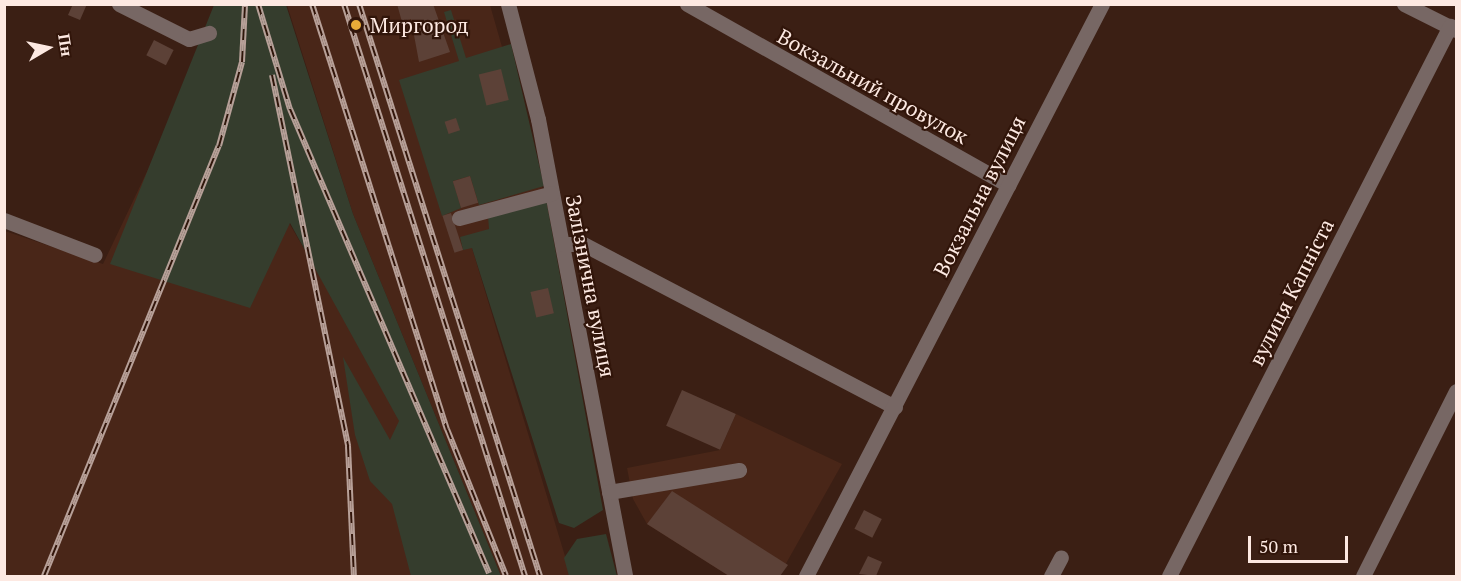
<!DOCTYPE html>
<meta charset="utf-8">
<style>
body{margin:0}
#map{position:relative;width:1461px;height:581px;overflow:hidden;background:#3b1f14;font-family:"PT Serif",serif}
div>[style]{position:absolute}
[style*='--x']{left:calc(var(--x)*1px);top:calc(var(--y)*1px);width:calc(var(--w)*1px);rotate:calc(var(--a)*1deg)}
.built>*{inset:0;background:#492618}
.green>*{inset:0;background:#353d2d}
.building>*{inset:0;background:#5c4137;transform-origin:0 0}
.minor>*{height:15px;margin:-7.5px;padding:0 7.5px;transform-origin:7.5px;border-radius:7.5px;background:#776764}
.rail>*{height:6px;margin-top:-3px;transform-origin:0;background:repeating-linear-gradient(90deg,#31150a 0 11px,#b7a098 0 22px);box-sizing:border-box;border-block:2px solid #b7a098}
.dots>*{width:16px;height:16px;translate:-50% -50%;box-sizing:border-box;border:3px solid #31150a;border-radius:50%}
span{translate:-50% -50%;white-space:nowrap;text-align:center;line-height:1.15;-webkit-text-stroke:4.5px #31150a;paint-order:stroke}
.poi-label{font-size:21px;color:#fde9e2}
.left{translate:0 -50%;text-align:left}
.street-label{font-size:21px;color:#fde9e2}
.frame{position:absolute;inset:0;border:6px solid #fde9e2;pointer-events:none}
.north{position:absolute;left:18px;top:18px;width:60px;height:60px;-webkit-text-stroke:4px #31150a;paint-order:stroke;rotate:81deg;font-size:16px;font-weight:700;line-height:24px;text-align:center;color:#fde9e2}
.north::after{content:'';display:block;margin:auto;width:21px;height:27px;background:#fde9e2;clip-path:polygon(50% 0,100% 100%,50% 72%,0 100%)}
.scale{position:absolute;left:1248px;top:536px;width:100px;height:27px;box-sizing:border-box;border:3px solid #fde9e2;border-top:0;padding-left:8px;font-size:18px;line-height:21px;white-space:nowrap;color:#fde9e2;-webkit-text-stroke:4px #31150a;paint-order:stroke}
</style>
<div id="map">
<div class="built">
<div style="clip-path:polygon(287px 5px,490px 5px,551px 218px,472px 248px,571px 576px,501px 576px,353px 214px)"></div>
<div style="clip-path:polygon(203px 54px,289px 223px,385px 387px,464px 576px,5px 576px,5px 231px,103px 264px)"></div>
<div style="clip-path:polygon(736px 414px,842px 464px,779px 576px,729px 576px,647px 524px,633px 499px,627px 468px,720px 450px)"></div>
</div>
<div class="green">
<div style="clip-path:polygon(214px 5px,286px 5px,353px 214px,501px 576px,411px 576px,392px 504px,370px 481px,355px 435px,343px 357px,390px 440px,399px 421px,290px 223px,250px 308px,110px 264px)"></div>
<div style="clip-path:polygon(451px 10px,466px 58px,511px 44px,544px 186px,479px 205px,470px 176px,453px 181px,461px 208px,442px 216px,399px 80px,459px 61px,444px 12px)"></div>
<div style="clip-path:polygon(546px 199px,603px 510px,574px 528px,559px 523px,472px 248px,463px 250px,460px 237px,489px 229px,488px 216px)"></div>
<div style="clip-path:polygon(606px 534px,617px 576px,569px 576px,564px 558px,577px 539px)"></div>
</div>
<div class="building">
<div style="clip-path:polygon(73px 4px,87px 4px,80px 20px,68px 15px)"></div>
<div style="clip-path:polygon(397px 4px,433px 4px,450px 52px,419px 62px,411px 19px,402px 22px)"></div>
<div style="left:154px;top:40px;width:22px;height:17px;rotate:27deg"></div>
<div style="left:501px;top:69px;width:32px;height:23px;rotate:76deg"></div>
<div style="left:456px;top:118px;width:13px;height:12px;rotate:72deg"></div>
<div style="left:470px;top:176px;width:28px;height:18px;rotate:73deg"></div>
<div style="left:451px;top:213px;width:39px;height:9px;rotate:72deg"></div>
<div style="left:548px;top:288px;width:26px;height:18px;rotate:77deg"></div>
<div style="left:682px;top:390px;width:59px;height:39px;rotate:24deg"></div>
<div style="clip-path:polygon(672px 491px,788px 565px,780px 576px,729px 576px,647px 524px)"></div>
<div style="left:864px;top:510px;width:20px;height:21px;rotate:27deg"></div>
<div style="clip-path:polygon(868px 556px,882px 562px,876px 576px,859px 574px)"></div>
</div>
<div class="minor">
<div style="--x:119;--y:4;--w:78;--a:26.6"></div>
<div style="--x:189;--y:39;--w:21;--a:-17"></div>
<div style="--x:508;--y:4;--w:119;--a:75.4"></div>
<div style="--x:538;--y:119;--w:465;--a:79.2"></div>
<div style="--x:687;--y:4;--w:369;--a:29.4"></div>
<div style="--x:1404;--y:4;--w:58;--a:26.6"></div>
<div style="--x:459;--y:218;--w:96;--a:-15"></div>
<div style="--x:4;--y:220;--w:97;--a:21"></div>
<div style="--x:563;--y:244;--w:20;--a:0"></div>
<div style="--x:583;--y:244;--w:352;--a:27.6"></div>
<div style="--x:609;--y:492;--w:132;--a:-9.6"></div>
<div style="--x:806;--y:576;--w:644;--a:-62.64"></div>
<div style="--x:1051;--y:576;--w:21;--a:-62"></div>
<div style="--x:1169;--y:576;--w:618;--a:-62.94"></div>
<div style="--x:1363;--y:576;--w:207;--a:-63.3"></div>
</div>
<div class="rail">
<div style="--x:258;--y:4;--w:110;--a:73.1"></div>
<div style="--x:290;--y:109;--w:505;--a:66.79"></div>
<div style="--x:312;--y:4;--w:446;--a:72.4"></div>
<div style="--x:447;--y:429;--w:158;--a:68.1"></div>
<div style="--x:344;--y:4;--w:600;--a:72.44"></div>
<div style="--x:359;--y:4;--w:600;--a:72.44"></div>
<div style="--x:272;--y:75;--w:379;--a:78.4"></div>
<div style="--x:348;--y:446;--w:130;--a:87.4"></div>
<div style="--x:44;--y:576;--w:464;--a:-67.9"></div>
<div style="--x:219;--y:146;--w:87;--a:-74.7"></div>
<div style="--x:242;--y:62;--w:58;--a:-87"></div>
</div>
<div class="dots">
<div style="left:356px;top:25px;background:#e9ab38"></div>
</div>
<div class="poi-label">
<span class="left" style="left:370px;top:25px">Миргород</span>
</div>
<div class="street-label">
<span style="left:873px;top:86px;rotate:29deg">Вокзальний провулок</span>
<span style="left:979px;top:196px;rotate:-63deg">Вокзальна вулиця</span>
<span style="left:591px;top:286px;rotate:79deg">Залізнична вулиця</span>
<span style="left:1291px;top:292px;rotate:-63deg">вулиця Капніста</span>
</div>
<div class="frame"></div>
<div class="north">Пн</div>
<div class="scale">50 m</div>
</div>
